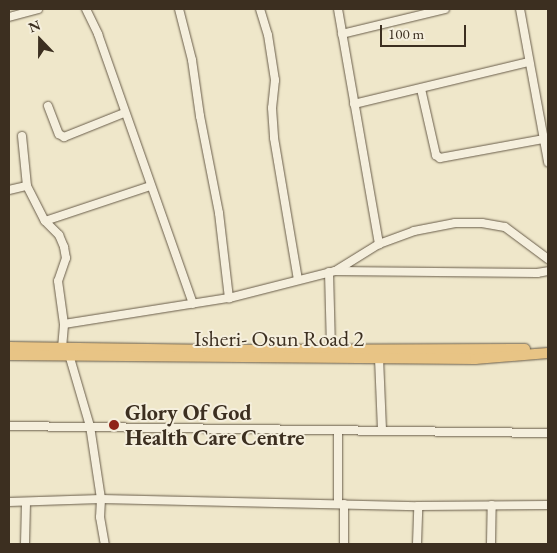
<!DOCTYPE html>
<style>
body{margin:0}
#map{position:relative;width:557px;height:553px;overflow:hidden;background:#efe7ca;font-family:"EB Garamond",serif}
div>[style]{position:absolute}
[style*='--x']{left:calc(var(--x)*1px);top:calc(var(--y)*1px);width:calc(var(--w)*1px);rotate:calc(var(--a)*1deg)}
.roads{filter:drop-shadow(0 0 1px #695d4a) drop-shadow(0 0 1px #695d4a)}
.minor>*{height:8px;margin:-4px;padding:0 4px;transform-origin:4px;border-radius:4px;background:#f5efdd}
.major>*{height:10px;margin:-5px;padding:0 5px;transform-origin:5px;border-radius:5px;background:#e8c485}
.dots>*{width:14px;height:14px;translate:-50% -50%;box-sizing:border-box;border:2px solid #f5efdd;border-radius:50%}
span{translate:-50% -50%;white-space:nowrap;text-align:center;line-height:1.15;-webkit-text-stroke:4px #f5efdd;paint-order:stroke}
.street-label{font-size:22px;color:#3c2f20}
.poi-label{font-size:22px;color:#3c2f20;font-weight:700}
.left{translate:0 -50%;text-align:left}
.frame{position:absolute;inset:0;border:10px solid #3c2f20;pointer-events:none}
.north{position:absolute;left:15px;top:15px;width:50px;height:50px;-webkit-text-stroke:4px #f5efdd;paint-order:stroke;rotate:338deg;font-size:14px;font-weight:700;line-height:20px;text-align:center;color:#3c2f20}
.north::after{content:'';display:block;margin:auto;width:18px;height:22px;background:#3c2f20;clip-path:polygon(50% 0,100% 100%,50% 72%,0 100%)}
.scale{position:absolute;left:380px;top:25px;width:86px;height:22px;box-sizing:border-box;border:2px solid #3c2f20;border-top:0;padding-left:6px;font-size:15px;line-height:18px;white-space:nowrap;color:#3c2f20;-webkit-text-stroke:4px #f5efdd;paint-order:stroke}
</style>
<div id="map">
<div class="roads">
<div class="minor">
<div style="--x:86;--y:9;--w:28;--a:64"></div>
<div style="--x:98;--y:34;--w:286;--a:70.6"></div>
<div style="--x:179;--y:9;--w:53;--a:75.7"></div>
<div style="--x:192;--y:60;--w:57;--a:81.9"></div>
<div style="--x:200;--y:116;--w:99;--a:78.9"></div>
<div style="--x:219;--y:213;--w:86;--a:83.3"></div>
<div style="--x:260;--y:9;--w:27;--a:73"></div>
<div style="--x:268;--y:35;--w:46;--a:81.2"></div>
<div style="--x:275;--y:80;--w:28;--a:96"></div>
<div style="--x:272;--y:108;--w:30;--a:86"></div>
<div style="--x:274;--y:138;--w:144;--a:80.4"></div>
<div style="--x:338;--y:9;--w:239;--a:80.1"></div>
<div style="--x:520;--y:9;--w:156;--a:79.6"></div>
<div style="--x:9;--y:17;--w:30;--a:-15"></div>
<div style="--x:342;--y:34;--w:106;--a:-13.6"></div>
<div style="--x:421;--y:89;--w:68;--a:77.2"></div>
<div style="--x:436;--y:155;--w:5;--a:37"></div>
<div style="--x:440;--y:158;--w:106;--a:-10.4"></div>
<div style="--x:354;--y:104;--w:180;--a:-13.5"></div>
<div style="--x:48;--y:106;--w:30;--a:69"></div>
<div style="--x:59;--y:134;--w:6;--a:31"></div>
<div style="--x:64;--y:137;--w:65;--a:-21.8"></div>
<div style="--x:22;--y:136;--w:50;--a:84.3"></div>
<div style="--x:27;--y:186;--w:39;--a:63"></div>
<div style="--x:45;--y:221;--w:20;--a:45"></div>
<div style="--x:59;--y:235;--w:13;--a:67"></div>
<div style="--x:64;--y:247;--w:11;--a:80"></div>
<div style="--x:66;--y:258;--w:24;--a:109"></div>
<div style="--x:58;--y:281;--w:43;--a:82.1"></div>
<div style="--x:9;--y:190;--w:18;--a:-13"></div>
<div style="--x:45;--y:221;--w:111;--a:-18.4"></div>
<div style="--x:337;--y:270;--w:49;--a:-31.8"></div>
<div style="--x:379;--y:244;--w:37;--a:-20"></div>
<div style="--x:414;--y:231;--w:42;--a:-11"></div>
<div style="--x:455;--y:223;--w:27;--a:0"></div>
<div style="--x:482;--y:223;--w:23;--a:10"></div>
<div style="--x:505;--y:227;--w:54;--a:36.7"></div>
<div style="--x:329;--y:272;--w:76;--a:88.5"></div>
<div style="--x:62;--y:348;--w:24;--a:-85"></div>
<div style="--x:64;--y:324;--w:167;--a:-9"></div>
<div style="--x:229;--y:298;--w:109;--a:-14.3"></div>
<div style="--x:335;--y:271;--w:202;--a:0.6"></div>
<div style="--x:537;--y:273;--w:11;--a:-10"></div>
<div style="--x:68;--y:351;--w:78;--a:73.7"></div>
<div style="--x:90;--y:426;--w:74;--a:81.4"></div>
<div style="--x:101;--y:499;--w:18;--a:93"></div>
<div style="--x:100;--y:517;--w:27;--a:80"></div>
<div style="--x:379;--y:358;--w:73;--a:87.6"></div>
<div style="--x:9;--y:426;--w:539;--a:0.74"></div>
<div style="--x:338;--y:430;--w:73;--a:90"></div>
<div style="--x:9;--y:502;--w:92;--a:-1.9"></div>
<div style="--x:101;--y:499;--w:317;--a:1.3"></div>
<div style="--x:418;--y:506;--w:130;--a:-0.4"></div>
<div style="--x:25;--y:544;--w:41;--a:-88.6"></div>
<div style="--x:344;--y:544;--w:40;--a:-90"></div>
<div style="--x:417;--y:544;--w:38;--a:-88"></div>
<div style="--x:491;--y:544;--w:39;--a:-89"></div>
</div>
<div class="major">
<div style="--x:9;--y:347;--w:226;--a:0.8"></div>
<div style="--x:235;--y:350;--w:290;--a:-0.2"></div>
<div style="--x:9;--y:355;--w:466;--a:0.5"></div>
<div style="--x:475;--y:359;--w:73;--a:-4.7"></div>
</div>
</div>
<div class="dots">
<div style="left:114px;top:425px;background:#8f2418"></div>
</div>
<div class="street-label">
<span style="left:279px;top:339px">Isheri- Osun Road 2</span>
</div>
<div class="poi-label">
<span class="left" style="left:125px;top:425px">Glory Of God<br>Health Care Centre</span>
</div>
<div class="frame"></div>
<div class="north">N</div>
<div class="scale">100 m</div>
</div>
